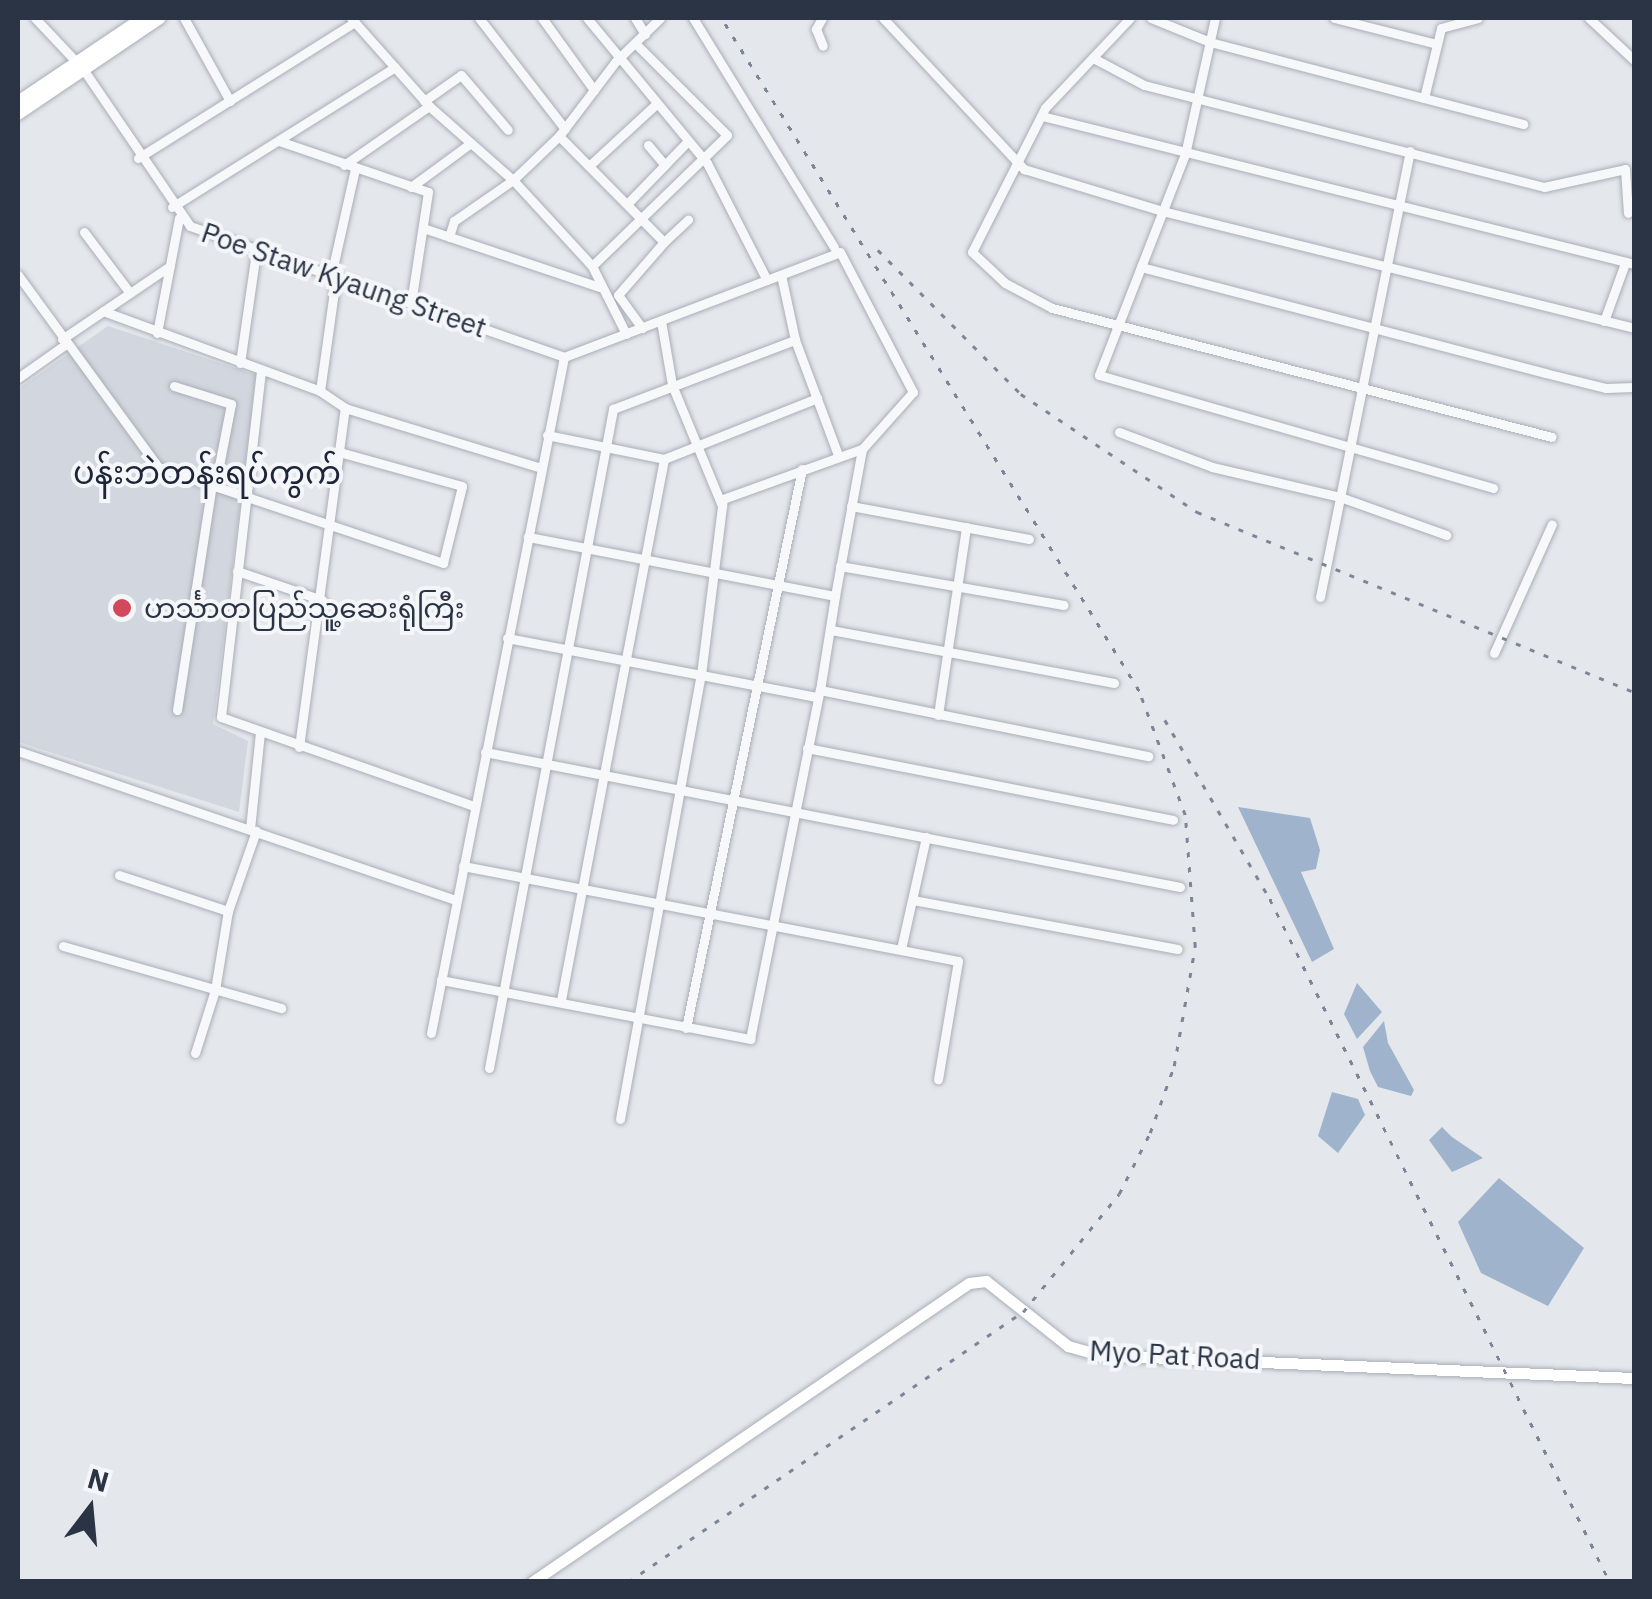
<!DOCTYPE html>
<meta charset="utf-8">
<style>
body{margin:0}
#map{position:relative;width:1652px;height:1599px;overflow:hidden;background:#e4e7ec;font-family:"IBM Plex Sans","Noto Sans Myanmar",sans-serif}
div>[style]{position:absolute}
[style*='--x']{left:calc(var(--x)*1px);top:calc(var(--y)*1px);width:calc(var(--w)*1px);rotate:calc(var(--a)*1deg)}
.built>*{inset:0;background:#d2d6de}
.water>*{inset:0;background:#9fb4cc}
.roads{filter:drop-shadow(0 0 2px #a9aeb7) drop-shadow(0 0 2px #a9aeb7)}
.street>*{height:9px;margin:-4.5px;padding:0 4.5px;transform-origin:4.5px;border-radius:4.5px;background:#f7f8fa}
.secondary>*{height:11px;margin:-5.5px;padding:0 5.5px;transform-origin:5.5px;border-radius:5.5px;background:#fff}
.primary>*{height:12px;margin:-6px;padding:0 6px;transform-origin:6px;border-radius:6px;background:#fff}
.rail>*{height:2.5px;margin-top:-1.25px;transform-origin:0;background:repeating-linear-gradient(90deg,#7d8696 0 5px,transparent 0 15px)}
.dots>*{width:28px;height:28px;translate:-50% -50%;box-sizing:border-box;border:5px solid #f4f6f9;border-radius:50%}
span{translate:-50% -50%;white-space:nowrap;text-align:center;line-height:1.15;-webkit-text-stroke:8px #f4f6f9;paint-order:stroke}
.street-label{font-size:28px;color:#2b3445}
.poi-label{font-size:28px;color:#2b3445}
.left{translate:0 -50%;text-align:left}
.quarter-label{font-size:32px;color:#1d2536}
.frame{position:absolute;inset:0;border:20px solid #2b3445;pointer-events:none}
.north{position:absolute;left:40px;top:1459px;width:100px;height:100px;-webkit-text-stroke:8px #f4f6f9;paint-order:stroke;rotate:16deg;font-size:28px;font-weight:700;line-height:40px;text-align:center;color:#2b3445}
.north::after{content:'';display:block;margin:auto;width:35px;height:45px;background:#2b3445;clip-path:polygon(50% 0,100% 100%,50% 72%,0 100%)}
</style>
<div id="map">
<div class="built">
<div style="clip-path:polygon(108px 326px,256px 375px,213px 724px,248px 741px,239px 812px,18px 742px,18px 389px)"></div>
</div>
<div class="water">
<div style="clip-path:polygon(1238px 807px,1310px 818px,1320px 850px,1316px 869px,1301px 872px,1334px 949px,1312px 962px)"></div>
<div style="clip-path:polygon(1357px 983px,1382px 1012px,1357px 1039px,1344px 1014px)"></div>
<div style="clip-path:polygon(1384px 1021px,1388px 1043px,1414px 1090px,1411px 1096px,1378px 1087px,1370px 1071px,1363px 1047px)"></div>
<div style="clip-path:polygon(1332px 1092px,1358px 1099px,1365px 1115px,1338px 1153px,1318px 1136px)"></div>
<div style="clip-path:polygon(1442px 1127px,1452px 1137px,1483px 1158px,1452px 1172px,1429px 1140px)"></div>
<div style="clip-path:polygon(1499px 1178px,1584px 1248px,1548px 1306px,1481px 1273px,1458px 1222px)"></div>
</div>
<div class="roads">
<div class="street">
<div style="--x:35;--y:18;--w:70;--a:46.7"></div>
<div style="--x:83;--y:69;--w:190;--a:55.7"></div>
<div style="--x:190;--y:226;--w:396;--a:19.3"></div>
<div style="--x:184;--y:18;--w:95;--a:61"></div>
<div style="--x:351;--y:18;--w:118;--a:48.4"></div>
<div style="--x:429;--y:106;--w:112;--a:41.4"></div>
<div style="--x:513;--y:180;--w:117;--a:47.4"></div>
<div style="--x:592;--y:266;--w:76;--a:63.4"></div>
<div style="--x:479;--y:18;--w:140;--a:52.2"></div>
<div style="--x:542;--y:18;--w:89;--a:54.2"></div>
<div style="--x:587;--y:18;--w:188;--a:50.4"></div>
<div style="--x:707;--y:163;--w:131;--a:62.9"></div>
<div style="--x:635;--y:18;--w:19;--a:58"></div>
<div style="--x:693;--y:18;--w:269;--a:58.4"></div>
<div style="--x:822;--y:18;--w:13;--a:119"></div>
<div style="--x:816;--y:29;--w:18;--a:68"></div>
<div style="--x:883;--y:18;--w:207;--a:47"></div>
<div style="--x:1024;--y:169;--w:144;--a:16.9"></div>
<div style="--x:1162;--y:211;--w:486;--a:13.9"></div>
<div style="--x:1130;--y:18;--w:124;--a:133.4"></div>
<div style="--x:1045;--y:108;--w:161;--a:116.9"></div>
<div style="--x:972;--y:252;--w:45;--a:43.2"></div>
<div style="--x:1005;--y:283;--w:53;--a:28"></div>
<div style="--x:1052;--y:308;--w:516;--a:14.47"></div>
<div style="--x:1151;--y:18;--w:64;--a:22.1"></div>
<div style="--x:1210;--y:42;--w:324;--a:14.7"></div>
<div style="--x:1215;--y:18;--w:139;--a:102.4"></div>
<div style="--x:1185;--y:154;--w:237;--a:111.3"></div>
<div style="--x:1099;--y:375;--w:410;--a:16"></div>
<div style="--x:1334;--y:18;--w:106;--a:14.2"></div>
<div style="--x:1589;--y:18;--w:62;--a:43"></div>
<div style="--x:1095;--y:59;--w:55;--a:28"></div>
<div style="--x:1144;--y:85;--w:413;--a:14.3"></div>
<div style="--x:1544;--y:187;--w:83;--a:-12.5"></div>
<div style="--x:1625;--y:169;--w:44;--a:86.1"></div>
<div style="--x:1424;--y:98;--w:72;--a:-76.3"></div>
<div style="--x:1441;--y:28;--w:38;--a:-15"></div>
<div style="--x:424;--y:101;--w:45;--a:-35.1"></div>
<div style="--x:461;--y:75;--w:72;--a:49.5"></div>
<div style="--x:1042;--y:116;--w:610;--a:14.04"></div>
<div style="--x:559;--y:136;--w:149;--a:45.3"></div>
<div style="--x:664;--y:242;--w:70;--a:131"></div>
<div style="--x:618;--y:295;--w:41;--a:54"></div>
<div style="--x:279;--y:141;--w:157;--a:18.9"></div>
<div style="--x:428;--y:192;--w:112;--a:98.7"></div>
<div style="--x:648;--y:145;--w:26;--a:50"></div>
<div style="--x:138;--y:158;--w:256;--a:-32.1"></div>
<div style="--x:344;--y:165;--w:103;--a:-34.8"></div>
<div style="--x:590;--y:165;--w:88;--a:-42.7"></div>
<div style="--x:411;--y:187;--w:74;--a:-36.3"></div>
<div style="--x:628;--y:203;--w:86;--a:-45.9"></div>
<div style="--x:172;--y:207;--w:263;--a:-32.1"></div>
<div style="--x:423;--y:228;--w:186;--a:18.5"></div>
<div style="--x:84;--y:232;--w:76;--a:53"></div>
<div style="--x:449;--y:237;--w:17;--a:-73"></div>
<div style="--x:454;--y:221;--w:72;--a:-34.8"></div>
<div style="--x:513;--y:180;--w:64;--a:-43.7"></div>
<div style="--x:559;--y:136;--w:94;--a:-52.8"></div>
<div style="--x:616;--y:61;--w:62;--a:-44.3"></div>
<div style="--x:664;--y:242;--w:33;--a:-43"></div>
<div style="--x:592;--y:266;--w:188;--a:-44.1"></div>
<div style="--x:727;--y:135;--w:130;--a:-135"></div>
<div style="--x:1141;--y:267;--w:418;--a:14.7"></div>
<div style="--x:1545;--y:373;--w:63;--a:13.8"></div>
<div style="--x:1606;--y:388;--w:28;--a:-2"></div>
<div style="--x:18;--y:275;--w:238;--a:53.9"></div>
<div style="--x:158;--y:467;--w:301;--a:18.6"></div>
<div style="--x:443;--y:563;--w:79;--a:-76.1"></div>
<div style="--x:462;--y:486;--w:128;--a:-164.5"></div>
<div style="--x:781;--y:275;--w:66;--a:77.8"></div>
<div style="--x:795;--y:340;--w:123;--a:69.5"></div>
<div style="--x:331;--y:276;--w:110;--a:-77.4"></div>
<div style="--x:103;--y:311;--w:231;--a:20.2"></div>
<div style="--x:320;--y:391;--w:30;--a:34"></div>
<div style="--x:345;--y:408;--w:205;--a:17"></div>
<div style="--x:661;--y:321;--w:65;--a:80.2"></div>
<div style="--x:672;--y:385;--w:131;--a:67.5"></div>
<div style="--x:1604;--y:321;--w:62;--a:-70.1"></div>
<div style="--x:157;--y:333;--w:117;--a:-79.2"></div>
<div style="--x:62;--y:339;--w:130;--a:-34.1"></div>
<div style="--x:240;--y:363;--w:112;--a:-81.8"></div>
<div style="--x:261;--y:371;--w:348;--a:96.6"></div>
<div style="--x:221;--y:717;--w:268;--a:19.4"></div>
<div style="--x:18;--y:378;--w:59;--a:-35.3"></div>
<div style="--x:174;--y:386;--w:60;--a:17.5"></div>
<div style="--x:231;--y:404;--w:84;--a:101"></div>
<div style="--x:320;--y:391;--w:115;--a:-82"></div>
<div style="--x:1119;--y:432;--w:99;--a:20.6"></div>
<div style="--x:1212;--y:467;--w:131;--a:13.2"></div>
<div style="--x:1340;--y:497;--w:113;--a:19.7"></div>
<div style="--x:547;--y:435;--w:119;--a:11.6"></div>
<div style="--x:664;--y:459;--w:165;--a:-21.7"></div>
<div style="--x:851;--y:506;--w:181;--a:10.5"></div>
<div style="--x:840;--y:566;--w:227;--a:9.9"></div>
<div style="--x:237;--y:571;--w:90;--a:18.8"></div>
<div style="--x:1320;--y:597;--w:455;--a:-78.6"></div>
<div style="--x:831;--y:630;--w:288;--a:10.6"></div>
<div style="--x:507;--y:638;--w:315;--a:10.8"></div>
<div style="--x:1494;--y:653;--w:141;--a:-65.8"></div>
<div style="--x:820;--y:690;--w:335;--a:11.4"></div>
<div style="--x:177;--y:710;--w:228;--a:-81.2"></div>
<div style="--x:938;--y:715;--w:190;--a:-81.5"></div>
<div style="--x:299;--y:747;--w:342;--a:-82.3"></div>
<div style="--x:807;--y:748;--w:373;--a:11.1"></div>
<div style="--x:18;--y:751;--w:463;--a:18.8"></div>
<div style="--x:485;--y:752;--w:708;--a:10.99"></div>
<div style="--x:250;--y:829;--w:98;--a:-84.1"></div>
<div style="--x:463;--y:866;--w:504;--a:10.86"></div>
<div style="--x:958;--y:961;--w:120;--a:99.6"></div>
<div style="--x:119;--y:875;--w:115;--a:18.3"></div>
<div style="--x:913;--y:900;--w:269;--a:10.5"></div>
<div style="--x:63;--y:946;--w:227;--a:15.9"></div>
<div style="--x:901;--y:949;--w:115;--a:-77.4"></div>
<div style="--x:441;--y:980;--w:315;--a:10.8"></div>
<div style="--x:750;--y:1039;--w:356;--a:-78.7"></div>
<div style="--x:820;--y:690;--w:95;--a:-80.9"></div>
<div style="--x:835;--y:596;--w:313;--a:-169.1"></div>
<div style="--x:561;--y:1000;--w:551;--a:-79.22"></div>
<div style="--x:686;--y:1028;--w:571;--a:-78.28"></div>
<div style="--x:431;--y:1033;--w:689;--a:-78.87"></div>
<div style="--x:564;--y:357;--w:295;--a:-20.8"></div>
<div style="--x:840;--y:252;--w:158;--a:62.5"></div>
<div style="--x:913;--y:392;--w:76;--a:131.8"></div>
<div style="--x:862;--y:449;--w:149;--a:100.4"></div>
<div style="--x:195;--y:1053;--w:66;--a:-72.4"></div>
<div style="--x:215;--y:990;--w:80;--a:-80.7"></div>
<div style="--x:228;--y:911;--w:85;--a:-70.7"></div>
<div style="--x:489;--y:1068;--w:671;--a:-79.34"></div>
<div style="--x:613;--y:409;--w:195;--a:-20.8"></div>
<div style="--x:620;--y:1119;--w:451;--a:-79.7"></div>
<div style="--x:701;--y:675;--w:177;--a:-82.9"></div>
<div style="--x:723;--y:499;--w:148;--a:-19.8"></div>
</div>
<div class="secondary">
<div style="--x:532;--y:1582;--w:529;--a:-34.38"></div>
<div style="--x:969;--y:1283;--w:17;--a:-7"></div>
<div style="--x:986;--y:1281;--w:105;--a:38.4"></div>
<div style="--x:1068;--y:1346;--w:33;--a:16"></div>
<div style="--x:1100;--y:1355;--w:534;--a:2.47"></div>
</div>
<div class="primary">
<div style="--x:18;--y:102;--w:151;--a:-33.9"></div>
<div style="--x:18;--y:114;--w:171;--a:-34.1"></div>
</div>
</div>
<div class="rail">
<div style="--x:878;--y:250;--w:203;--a:45.2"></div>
<div style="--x:1021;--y:394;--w:212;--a:33.8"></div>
<div style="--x:1197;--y:512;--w:473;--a:22.4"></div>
<div style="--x:1165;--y:720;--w:208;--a:59.6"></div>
<div style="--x:1270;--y:899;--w:763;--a:63.54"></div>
<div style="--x:628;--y:1582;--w:478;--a:-34.4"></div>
<div style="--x:1023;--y:1312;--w:152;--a:-50.9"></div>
<div style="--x:1119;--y:1194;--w:68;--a:-63.1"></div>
<div style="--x:1150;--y:1133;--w:71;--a:-70.3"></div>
<div style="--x:1174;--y:1066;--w:121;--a:-80"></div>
<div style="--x:1195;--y:947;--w:132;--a:-94.3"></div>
<div style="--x:1185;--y:815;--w:132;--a:-110.4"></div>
<div style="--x:1139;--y:691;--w:792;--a:-121.84"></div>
</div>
<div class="dots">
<div style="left:122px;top:608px;background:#d1495b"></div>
</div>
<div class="street-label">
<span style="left:344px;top:280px;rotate:19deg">Poe Staw Kyaung Street</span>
<span style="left:1175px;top:1355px;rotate:3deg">Myo Pat Road</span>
</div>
<div class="poi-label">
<span class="left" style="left:144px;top:608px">ဟင်္သာတပြည်သူ့ဆေးရုံကြီး</span>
</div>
<div class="quarter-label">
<span style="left:207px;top:472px">ပန်းဘဲတန်းရပ်ကွက်</span>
</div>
<div class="frame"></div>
<div class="north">N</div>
</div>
